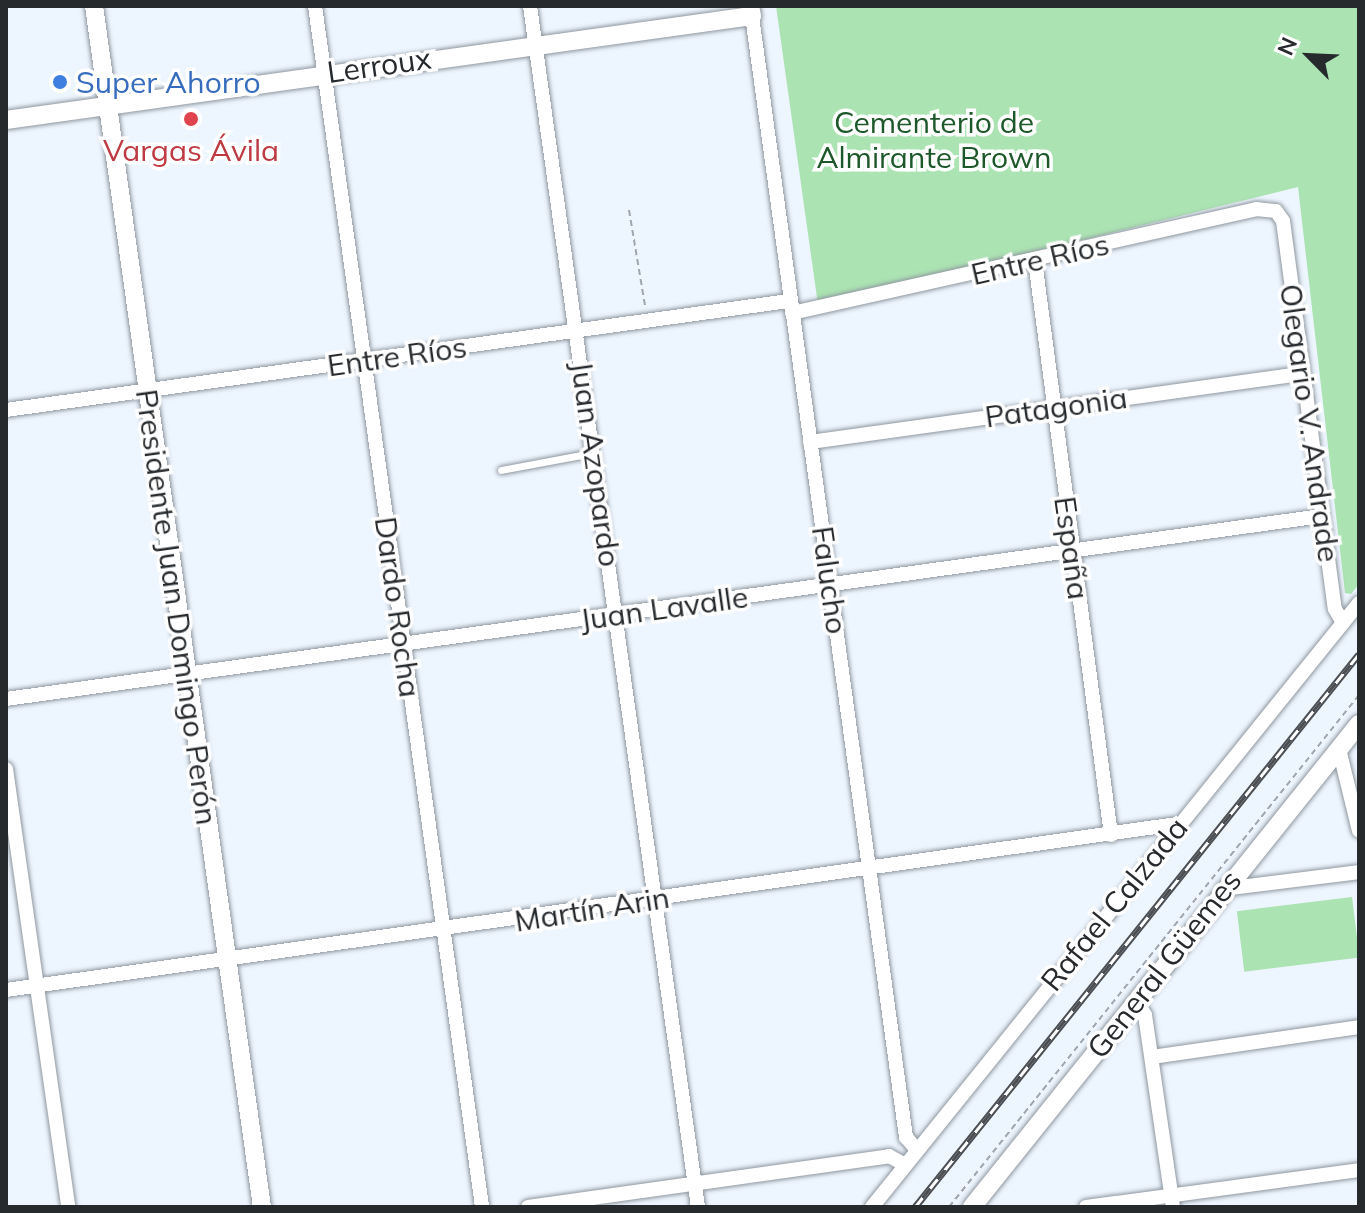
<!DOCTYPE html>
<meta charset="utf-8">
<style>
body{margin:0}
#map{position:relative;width:1365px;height:1213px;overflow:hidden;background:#edf5fe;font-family:Mulish,sans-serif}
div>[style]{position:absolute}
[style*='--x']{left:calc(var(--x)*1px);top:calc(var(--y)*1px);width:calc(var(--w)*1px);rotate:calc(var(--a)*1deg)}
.green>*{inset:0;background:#ace3b3;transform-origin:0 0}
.path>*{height:2px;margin-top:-1px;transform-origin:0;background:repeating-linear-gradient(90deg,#a0a6ad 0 6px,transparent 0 10px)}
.roads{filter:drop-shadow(0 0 2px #8f979f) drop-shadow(0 0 2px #8f979f)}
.lane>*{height:7px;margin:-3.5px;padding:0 3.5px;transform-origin:3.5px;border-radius:3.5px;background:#fff}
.street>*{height:14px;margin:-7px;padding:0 7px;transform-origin:7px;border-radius:7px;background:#fff}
.secondary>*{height:18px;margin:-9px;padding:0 9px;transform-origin:9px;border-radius:9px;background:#fff}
.rail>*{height:7px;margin-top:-3.5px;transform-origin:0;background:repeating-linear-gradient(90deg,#fff 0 12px,#4b4e53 0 24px);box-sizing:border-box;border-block:2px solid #4b4e53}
.dots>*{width:22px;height:22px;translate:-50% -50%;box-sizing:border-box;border:4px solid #fff;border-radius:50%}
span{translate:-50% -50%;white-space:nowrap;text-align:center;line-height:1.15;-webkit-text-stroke:7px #fff;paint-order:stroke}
.street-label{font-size:30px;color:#272a2d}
.shop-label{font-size:30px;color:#366cbe}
.left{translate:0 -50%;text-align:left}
.park-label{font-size:30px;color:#1d582b}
.health-label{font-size:30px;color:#be3a42}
.frame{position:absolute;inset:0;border:8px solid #272a2d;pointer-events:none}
.north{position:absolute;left:1269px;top:16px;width:80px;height:80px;-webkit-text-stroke:6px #fff;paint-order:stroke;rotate:294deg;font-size:22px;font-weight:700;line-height:32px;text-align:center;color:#272a2d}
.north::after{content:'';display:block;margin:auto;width:28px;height:36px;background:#272a2d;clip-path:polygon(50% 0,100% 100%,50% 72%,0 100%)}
</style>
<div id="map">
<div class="green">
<div style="clip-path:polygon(776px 6px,1359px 6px,1359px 584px,1351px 594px,1345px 593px,1298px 187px,818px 305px)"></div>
<div style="left:1352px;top:897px;width:61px;height:116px;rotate:83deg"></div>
</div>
<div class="path">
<div style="--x:629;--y:210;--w:97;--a:80.5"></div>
<div style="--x:949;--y:1207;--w:656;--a:-51.31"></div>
</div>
<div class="roads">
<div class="lane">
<div style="--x:501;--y:470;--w:93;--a:-10.6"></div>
</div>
<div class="street">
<div style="--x:315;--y:6;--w:1213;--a:82.08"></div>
<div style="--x:530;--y:6;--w:1213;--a:82.04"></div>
<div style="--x:752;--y:16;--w:1132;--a:82.18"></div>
<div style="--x:906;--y:1137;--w:17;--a:50"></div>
<div style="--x:1035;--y:261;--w:579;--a:82.46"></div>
<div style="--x:792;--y:313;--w:476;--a:-12.6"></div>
<div style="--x:1256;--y:209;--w:20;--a:6"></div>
<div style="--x:1276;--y:211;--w:12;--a:55"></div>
<div style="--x:1283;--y:221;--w:391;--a:82.4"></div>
<div style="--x:1335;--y:609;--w:16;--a:60"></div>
<div style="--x:6;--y:410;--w:791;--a:-7.93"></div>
<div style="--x:810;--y:442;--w:497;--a:-7.9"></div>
<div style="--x:6;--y:699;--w:1329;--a:-7.92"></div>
<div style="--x:1339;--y:749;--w:84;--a:76.3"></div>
<div style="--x:6;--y:769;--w:442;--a:81.9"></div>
<div style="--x:1223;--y:889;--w:137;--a:-7.1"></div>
<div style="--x:6;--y:990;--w:1183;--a:-8.07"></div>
<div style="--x:1135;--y:1000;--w:18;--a:56"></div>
<div style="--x:1145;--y:1015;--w:194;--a:81.7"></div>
<div style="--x:1152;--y:1057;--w:209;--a:-8.2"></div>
<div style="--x:528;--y:1207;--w:365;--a:-8"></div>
<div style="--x:889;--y:1156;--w:18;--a:29"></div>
<div style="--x:872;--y:1207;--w:776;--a:-51.12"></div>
<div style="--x:1086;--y:1207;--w:275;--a:-7.7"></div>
</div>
<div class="secondary">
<div style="--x:94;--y:6;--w:1213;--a:82.04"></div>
<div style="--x:6;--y:120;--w:753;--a:-7.94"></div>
<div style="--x:752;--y:16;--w:10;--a:-101"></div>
<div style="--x:972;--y:1207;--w:619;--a:-51.3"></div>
</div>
</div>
<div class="rail">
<div style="--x:915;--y:1207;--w:709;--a:-51.24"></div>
</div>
<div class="dots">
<div style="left:60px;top:82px;background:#3f7fe0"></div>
<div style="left:191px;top:119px;background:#e0444e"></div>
</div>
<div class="street-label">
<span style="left:379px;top:65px;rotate:-8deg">Lerroux</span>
<span style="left:1040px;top:259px;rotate:-13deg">Entre Ríos</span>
<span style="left:397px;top:356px;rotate:-8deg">Entre Ríos</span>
<span style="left:1056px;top:407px;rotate:-8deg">Patagonia</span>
<span style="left:1310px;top:423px;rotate:82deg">Olegario V. Andrade</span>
<span style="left:596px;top:464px;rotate:82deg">Juan Azopardo</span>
<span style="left:1072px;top:548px;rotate:82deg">España</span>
<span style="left:830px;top:580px;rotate:82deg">Falucho</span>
<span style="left:177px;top:607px;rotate:82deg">Presidente Juan Domingo Perón</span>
<span style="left:398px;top:607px;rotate:82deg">Dardo Rocha</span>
<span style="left:664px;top:608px;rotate:-8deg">Juan Lavalle</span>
<span style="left:1114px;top:904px;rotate:-51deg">Rafael Calzada</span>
<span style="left:592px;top:909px;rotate:-9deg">Martín Arin</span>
<span style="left:1164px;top:964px;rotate:-52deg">General Güemes</span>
</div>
<div class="shop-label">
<span class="left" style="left:76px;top:82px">Super Ahorro</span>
</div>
<div class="park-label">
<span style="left:934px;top:139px">Cementerio de<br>Almirante Brown</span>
</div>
<div class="health-label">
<span style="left:191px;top:150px">Vargas Ávila</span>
</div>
<div class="frame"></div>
<div class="north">N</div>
</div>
